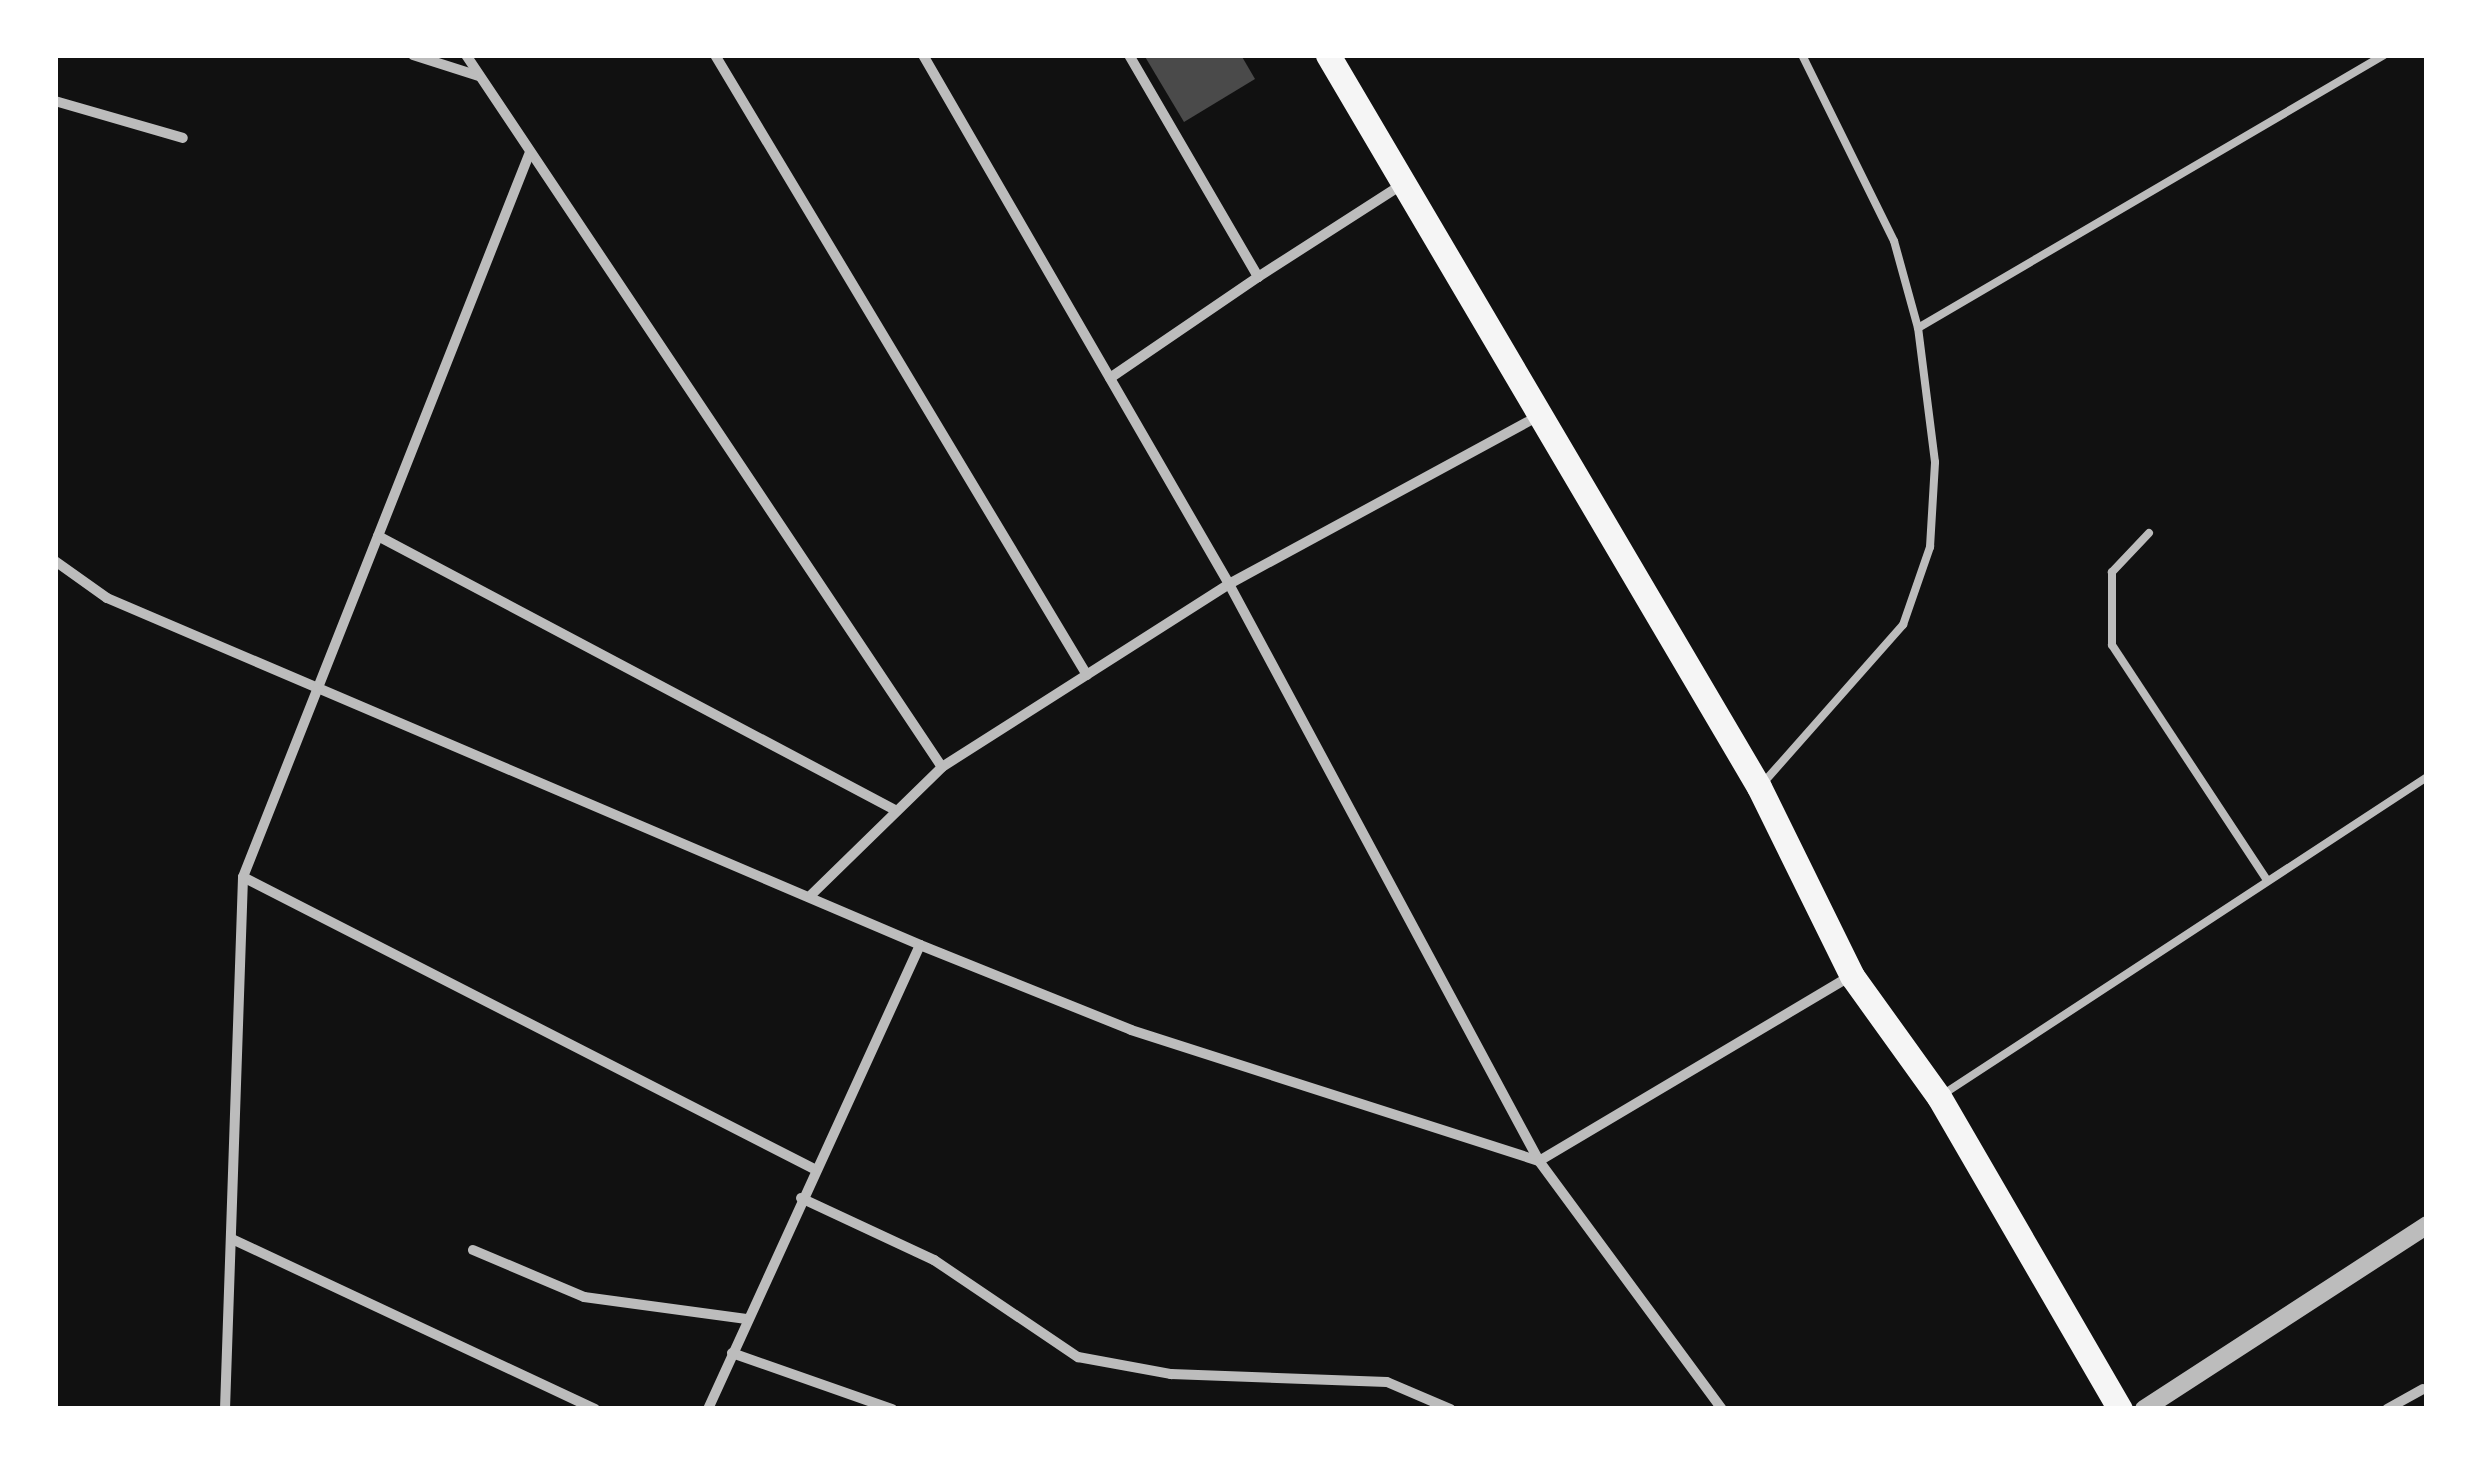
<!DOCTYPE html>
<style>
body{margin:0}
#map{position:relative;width:2482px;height:1464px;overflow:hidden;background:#111;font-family:Montserrat,sans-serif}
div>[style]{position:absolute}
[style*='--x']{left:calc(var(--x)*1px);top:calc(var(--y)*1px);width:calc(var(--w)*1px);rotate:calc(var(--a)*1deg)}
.building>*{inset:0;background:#4a4a4a}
.service>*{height:8px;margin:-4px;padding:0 4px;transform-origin:4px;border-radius:4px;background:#bcbcbc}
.minor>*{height:10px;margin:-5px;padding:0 5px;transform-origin:5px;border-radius:5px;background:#bcbcbc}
.tertiary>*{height:18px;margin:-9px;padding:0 9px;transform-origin:9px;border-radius:9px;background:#bcbcbc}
.primary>*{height:25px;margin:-12.5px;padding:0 12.5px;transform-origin:12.5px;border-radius:12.5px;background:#f5f5f5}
span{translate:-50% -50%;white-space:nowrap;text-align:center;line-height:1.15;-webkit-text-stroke:8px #fff;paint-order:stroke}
.frame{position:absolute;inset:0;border:58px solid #fff;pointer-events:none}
</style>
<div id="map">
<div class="building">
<div style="clip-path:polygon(1144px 55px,1241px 55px,1255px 79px,1184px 122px)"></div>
</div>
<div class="service">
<div style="--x:1918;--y:328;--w:540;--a:-30.36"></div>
<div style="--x:2149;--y:533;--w:54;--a:133.5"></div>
<div style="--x:2112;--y:572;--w:73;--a:90"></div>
<div style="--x:2112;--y:645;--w:282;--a:56.6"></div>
<div style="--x:1764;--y:782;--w:210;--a:-48.5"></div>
<div style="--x:1903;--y:625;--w:83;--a:-70.9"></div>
<div style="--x:1930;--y:547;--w:85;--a:-86.6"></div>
<div style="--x:1935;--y:462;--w:135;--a:-97.2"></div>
<div style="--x:1918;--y:328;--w:90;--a:-105.4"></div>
<div style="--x:1894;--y:241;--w:208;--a:-116.3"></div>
<div style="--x:1942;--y:1095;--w:580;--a:-33.25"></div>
</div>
<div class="minor">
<div style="--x:413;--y:55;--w:69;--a:17.7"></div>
<div style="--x:466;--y:55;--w:856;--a:56.24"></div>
<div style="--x:942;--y:767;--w:340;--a:-32.5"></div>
<div style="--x:1229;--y:584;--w:349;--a:-28.5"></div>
<div style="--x:715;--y:55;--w:723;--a:59.04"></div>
<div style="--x:923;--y:55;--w:611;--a:59.95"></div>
<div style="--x:1229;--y:584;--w:655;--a:61.75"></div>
<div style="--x:1539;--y:1161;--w:308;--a:53.6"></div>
<div style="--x:1129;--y:55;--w:257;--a:59.8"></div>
<div style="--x:1258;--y:277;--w:172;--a:-32.7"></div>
<div style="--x:55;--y:101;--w:133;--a:16.1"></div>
<div style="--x:1110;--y:378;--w:179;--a:-34.3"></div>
<div style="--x:378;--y:536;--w:587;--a:27.92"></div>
<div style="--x:55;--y:561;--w:64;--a:35.4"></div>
<div style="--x:107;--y:598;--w:884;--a:23.11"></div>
<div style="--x:920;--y:945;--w:227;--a:21.9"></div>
<div style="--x:1131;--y:1030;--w:429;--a:17.8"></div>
<div style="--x:1539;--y:1161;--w:363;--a:-30.7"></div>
<div style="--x:243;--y:877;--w:641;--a:27.08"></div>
<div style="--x:809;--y:897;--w:186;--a:-44.3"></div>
<div style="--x:801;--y:1198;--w:147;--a:25"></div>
<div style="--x:934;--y:1260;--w:174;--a:34"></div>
<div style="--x:1078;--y:1357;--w:95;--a:10.4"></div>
<div style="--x:1171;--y:1374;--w:216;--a:2.1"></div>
<div style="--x:1387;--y:1382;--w:69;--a:23.2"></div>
<div style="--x:232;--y:1239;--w:401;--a:25.1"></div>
<div style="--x:473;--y:1250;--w:121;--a:22.9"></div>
<div style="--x:584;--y:1297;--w:164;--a:7.7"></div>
<div style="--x:732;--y:1353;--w:170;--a:19.3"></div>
<div style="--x:225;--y:1409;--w:532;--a:-88.06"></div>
<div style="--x:243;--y:877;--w:780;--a:-68.4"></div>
<div style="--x:708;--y:1409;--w:510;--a:-65.44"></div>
<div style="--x:2387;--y:1409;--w:41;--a:-29.1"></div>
</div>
<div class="tertiary">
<div style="--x:2144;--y:1409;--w:338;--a:-33"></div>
</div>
<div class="primary">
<div style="--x:1328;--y:55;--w:849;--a:59.51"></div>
<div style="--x:1759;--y:787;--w:211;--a:63.8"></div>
<div style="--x:1852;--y:976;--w:149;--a:54.3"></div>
<div style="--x:1939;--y:1097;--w:361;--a:59.9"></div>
</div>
<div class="frame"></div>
</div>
